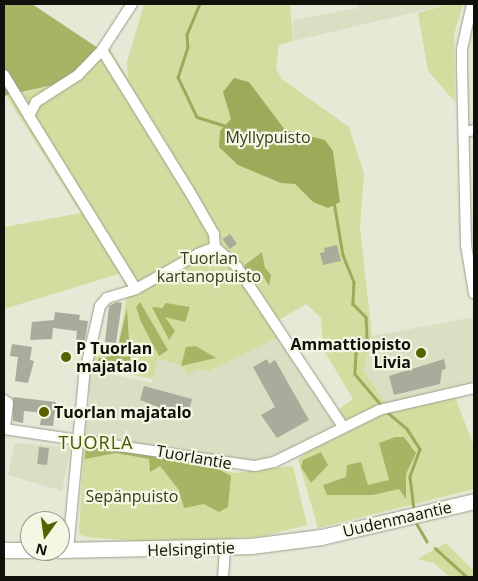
<!DOCTYPE html>
<meta charset="utf-8">
<style>
body{margin:0}
#map{position:relative;width:478px;height:581px;overflow:hidden;background:#e5e9d6;font-family:"Open Sans",sans-serif}
div>[style]{position:absolute}
[style*='--x']{left:calc(var(--x)*1px);top:calc(var(--y)*1px);width:calc(var(--w)*1px);rotate:calc(var(--a)*1deg)}
.built>*{inset:0;background:#dadfc4}
.green>*{inset:0;background:#d2dea0}
.forest>*{inset:0;background:#a7b464}
.water>*{inset:0;background:#9daa5a}
.stream>*{height:2.5px;margin:-1.25px;padding:0 1.25px;transform-origin:1.25px;border-radius:1.25px;background:#9daa5a}
.building>*{inset:0;background:#a9ac9a;transform-origin:0 0}
.roads{filter:drop-shadow(0 0 1px #9a9e8c) drop-shadow(0 0 1px #9a9e8c)}
.minor>*{height:10px;margin:-5px;padding:0 5px;transform-origin:5px;border-radius:5px;background:#fff}
.secondary>*{height:15px;margin:-7.5px;padding:0 7.5px;transform-origin:7.5px;border-radius:7.5px;background:#fff}
.dots>*{width:14px;height:14px;translate:-50% -50%;box-sizing:border-box;border:2px solid #f3f7e3;border-radius:50%}
span{translate:-50% -50%;white-space:nowrap;text-align:center;line-height:1.15;-webkit-text-stroke:4.5px #f3f7e3;paint-order:stroke}
.park-label{font-size:16px;color:#373c19}
.poi-label{font-size:16px;color:#10110a;font-weight:700}
.right{translate:-100% -50%;text-align:right}
.left{translate:0 -50%;text-align:left}
.street-label{font-size:16px;color:#10110a}
.neighbourhood-label{font-size:18px;color:#4c5500;letter-spacing:1px}
.frame{position:absolute;inset:0;border:5px solid #10110a;pointer-events:none}
.north{position:absolute;left:20px;top:511px;width:50px;height:50px;box-sizing:border-box;background:#f3f7e3;border:1px solid #989b8c;border-radius:50%;rotate:194deg;font-size:14px;font-weight:700;line-height:20px;text-align:center;color:#10110a}
.north::after{content:'';display:block;margin:auto;width:18px;height:22px;background:#576100;clip-path:polygon(50% 0,100% 100%,50% 72%,0 100%)}
</style>
<div id="map">
<div class="built">
<div style="clip-path:polygon(357px 4px,450px 4px,293px 41px,293px 20px,358px 8px)"></div>
<div style="clip-path:polygon(474px 317px,474px 388px,389px 408px,364px 370px,372px 336px)"></div>
<div style="clip-path:polygon(280px 329px,342px 425px,273px 458px,254px 462px,85px 435px,90px 396px,84px 376px,86px 369px,152px 383px,158px 359px)"></div>
<div style="clip-path:polygon(15px 443px,71px 447px,62px 491px,8px 475px)"></div>
</div>
<div class="green">
<div style="clip-path:polygon(144px 4px,290px 4px,293px 41px,279px 45px,276px 68px,282px 79px,349px 127px,364px 174px,360px 228px,372px 336px,364px 370px,389px 408px,454px 395px,474px 446px,474px 489px,318px 528px,298px 459px,341px 426px,333px 413px,353px 399px,323px 349px,321px 318px,306px 304px,276px 322px,280px 329px,278px 338px,208px 371px,199px 369px,188px 375px,181px 365px,158px 359px,153px 379px,92px 366px,98px 343px,118px 346px,127px 296px,122px 273px,4px 309px,4px 227px,81px 213px,7px 97px,62px 83px,98px 48px,110px 49px,128px 79px,127px 62px)"></div>
<div style="clip-path:polygon(450px 4px,463px 4px,454px 35px,455px 102px,428px 71px,418px 13px)"></div>
<div style="clip-path:polygon(84px 441px,212px 463px,233px 473px,293px 466px,307px 525px,264px 536px,171px 544px,87px 537px,79px 534px)"></div>
<div style="clip-path:polygon(446px 543px,474px 571px,474px 577px,450px 577px,434px 563px,417px 559px)"></div>
</div>
<div class="forest">
<div style="clip-path:polygon(4px 4px,32px 4px,98px 48px,62px 83px,4px 96px)"></div>
<div style="clip-path:polygon(262px 252px,265px 268px,271px 275px,269px 286px,262px 274px,252px 282px,244px 272px,245px 265px)"></div>
<div style="clip-path:polygon(140px 302px,168px 350px,159px 356px,141px 322px,136px 307px)"></div>
<div style="clip-path:polygon(166px 303px,190px 307px,185px 322px,165px 317px,175px 331px,169px 340px,152px 307px,162px 308px)"></div>
<div style="clip-path:polygon(127px 309px,131px 372px,95px 368px,99px 358px,105px 358px,118px 346px)"></div>
<div style="clip-path:polygon(196px 346px,216px 358px,181px 366px,186px 347px)"></div>
<div style="clip-path:polygon(395px 437px,404px 437px,416px 453px,406px 474px,406px 499px,399px 489px,373px 495px,327px 495px,323px 485px,346px 477px,347px 465px,361px 462px,368px 485px,389px 480px,379px 443px)"></div>
<div style="clip-path:polygon(86px 442px,209px 464px,231px 476px,228px 507px,219px 512px,204px 504px,184px 508px,179px 490px,160px 466px,150px 472px,149px 459px,116px 453px,85px 459px)"></div>
<div style="clip-path:polygon(321px 452px,328px 465px,311px 483px,301px 467px,303px 460px)"></div>
</div>
<div class="water">
<div style="clip-path:polygon(234px 78px,249px 82px,285px 130px,325px 140px,333px 151px,340px 202px,328px 208px,313px 202px,295px 184px,281px 183px,238px 165px,219px 147px,220px 131px,231px 119px,223px 92px)"></div>
</div>
<div class="stream">
<div style="--x:200;--y:4;--w:33;--a:113"></div>
<div style="--x:187;--y:34;--w:13;--a:86"></div>
<div style="--x:188;--y:47;--w:32;--a:108"></div>
<div style="--x:178;--y:77;--w:44;--a:64.6"></div>
<div style="--x:197;--y:117;--w:31;--a:17"></div>
<div style="--x:334;--y:202;--w:54;--a:80.4"></div>
<div style="--x:343;--y:255;--w:29;--a:68"></div>
<div style="--x:354;--y:282;--w:22;--a:93"></div>
<div style="--x:353;--y:304;--w:18;--a:45"></div>
<div style="--x:366;--y:317;--w:21;--a:87"></div>
<div style="--x:367;--y:338;--w:19;--a:126"></div>
<div style="--x:356;--y:353;--w:21;--a:93"></div>
<div style="--x:355;--y:374;--w:42;--a:49.8"></div>
<div style="--x:387;--y:412;--w:26;--a:40"></div>
<div style="--x:407;--y:429;--w:24;--a:57"></div>
<div style="--x:420;--y:449;--w:30;--a:110"></div>
<div style="--x:410;--y:477;--w:31;--a:83"></div>
<div style="--x:417;--y:524;--w:20;--a:60"></div>
<div style="--x:435;--y:548;--w:43;--a:42.2"></div>
</div>
<div class="building">
<div style="left:230px;top:234px;width:12px;height:9px;rotate:55deg"></div>
<div style="clip-path:polygon(337px 245px,341px 261px,323px 265px,320px 253px,325px 252px,324px 248px)"></div>
<div style="clip-path:polygon(117px 302px,122px 303px,116px 343px,105px 342px,109px 306px)"></div>
<div style="clip-path:polygon(55px 312px,80px 315px,79px 320px,88px 321px,85px 341px,76px 340px,77px 331px,53px 328px,52px 339px,30px 340px,32px 322px,54px 320px)"></div>
<div style="clip-path:polygon(12px 344px,32px 347px,30px 360px,34px 361px,28px 383px,15px 381px,18px 357px,10px 356px)"></div>
<div style="clip-path:polygon(267px 359px,269px 364px,275px 360px,309px 420px,277px 438px,261px 415px,275px 407px,253px 367px)"></div>
<div style="clip-path:polygon(444px 359px,446px 369px,442px 370px,440px 384px,394px 395px,389px 376px)"></div>
<div style="clip-path:polygon(144px 386px,192px 399px,188px 414px,160px 413px,158px 407px,140px 400px)"></div>
<div style="clip-path:polygon(13px 397px,56px 402px,53px 426px,40px 425px,42px 413px,24px 411px,23px 423px,13px 421px)"></div>
<div style="left:39px;top:447px;width:10px;height:17px;rotate:6deg"></div>
</div>
<div class="roads">
<div class="minor">
<div style="--x:132;--y:4;--w:55;--a:123.1"></div>
<div style="--x:102;--y:50;--w:163;--a:58.3"></div>
<div style="--x:188;--y:189;--w:52;--a:60"></div>
<div style="--x:214;--y:234;--w:13;--a:86"></div>
<div style="--x:472;--y:4;--w:46;--a:102.5"></div>
<div style="--x:462;--y:49;--w:19;--a:90"></div>
<div style="--x:462;--y:68;--w:177;--a:88.7"></div>
<div style="--x:466;--y:245;--w:49;--a:80.5"></div>
<div style="--x:4;--y:75;--w:48;--a:58.6"></div>
<div style="--x:29;--y:116;--w:16;--a:-63"></div>
<div style="--x:36;--y:102;--w:50;--a:-32.7"></div>
<div style="--x:78;--y:75;--w:35;--a:-46"></div>
<div style="--x:29;--y:116;--w:203;--a:58.3"></div>
<div style="--x:464;--y:132;--w:10;--a:-11"></div>
<div style="--x:4;--y:400;--w:5;--a:37"></div>
<div style="--x:8;--y:403;--w:26;--a:97"></div>
<div style="--x:4;--y:429;--w:254;--a:8.4"></div>
<div style="--x:255;--y:466;--w:19;--a:-12"></div>
<div style="--x:274;--y:462;--w:117;--a:-26.3"></div>
<div style="--x:379;--y:410;--w:98;--a:-13"></div>
<div style="--x:68;--y:550;--w:175;--a:-84.7"></div>
<div style="--x:84;--y:376;--w:72;--a:-77.1"></div>
<div style="--x:100;--y:306;--w:11;--a:-49"></div>
<div style="--x:107;--y:298;--w:30;--a:-17"></div>
<div style="--x:136;--y:289;--w:71;--a:-29.4"></div>
<div style="--x:198;--y:254;--w:18;--a:-22"></div>
<div style="--x:215;--y:247;--w:30;--a:42"></div>
<div style="--x:237;--y:267;--w:190;--a:56.4"></div>
<div style="--x:223;--y:577;--w:29;--a:-86"></div>
</div>
<div class="secondary">
<div style="--x:4;--y:550;--w:26;--a:0"></div>
<div style="--x:60;--y:550;--w:191;--a:-1.2"></div>
<div style="--x:251;--y:546;--w:71;--a:-7.3"></div>
<div style="--x:321;--y:537;--w:157;--a:-13.2"></div>
</div>
</div>
<div class="dots">
<div style="left:421px;top:353px;background:#576100"></div>
<div style="left:66px;top:357px;background:#576100"></div>
<div style="left:44px;top:412px;background:#576100"></div>
</div>
<div class="park-label">
<span style="left:268px;top:137px">Myllypuisto</span>
<span style="left:209px;top:267px">Tuorlan<br>kartanopuisto</span>
<span style="left:132px;top:496px">Sepänpuisto</span>
</div>
<div class="poi-label">
<span class="right" style="left:411px;top:353px">Ammattiopisto<br>Livia</span>
<span class="left" style="left:76px;top:357px">P Tuorlan<br>majatalo</span>
<span class="left" style="left:54px;top:412px">Tuorlan majatalo</span>
</div>
<div class="street-label">
<span style="left:194px;top:457px;rotate:10deg">Tuorlantie</span>
<span style="left:397px;top:519px;rotate:-13deg">Uudenmaantie</span>
<span style="left:191px;top:549px;rotate:-2deg">Helsingintie</span>
</div>
<div class="neighbourhood-label">
<span style="left:96px;top:442px">TUORLA</span>
</div>
<div class="frame"></div>
<div class="north">N</div>
</div>
